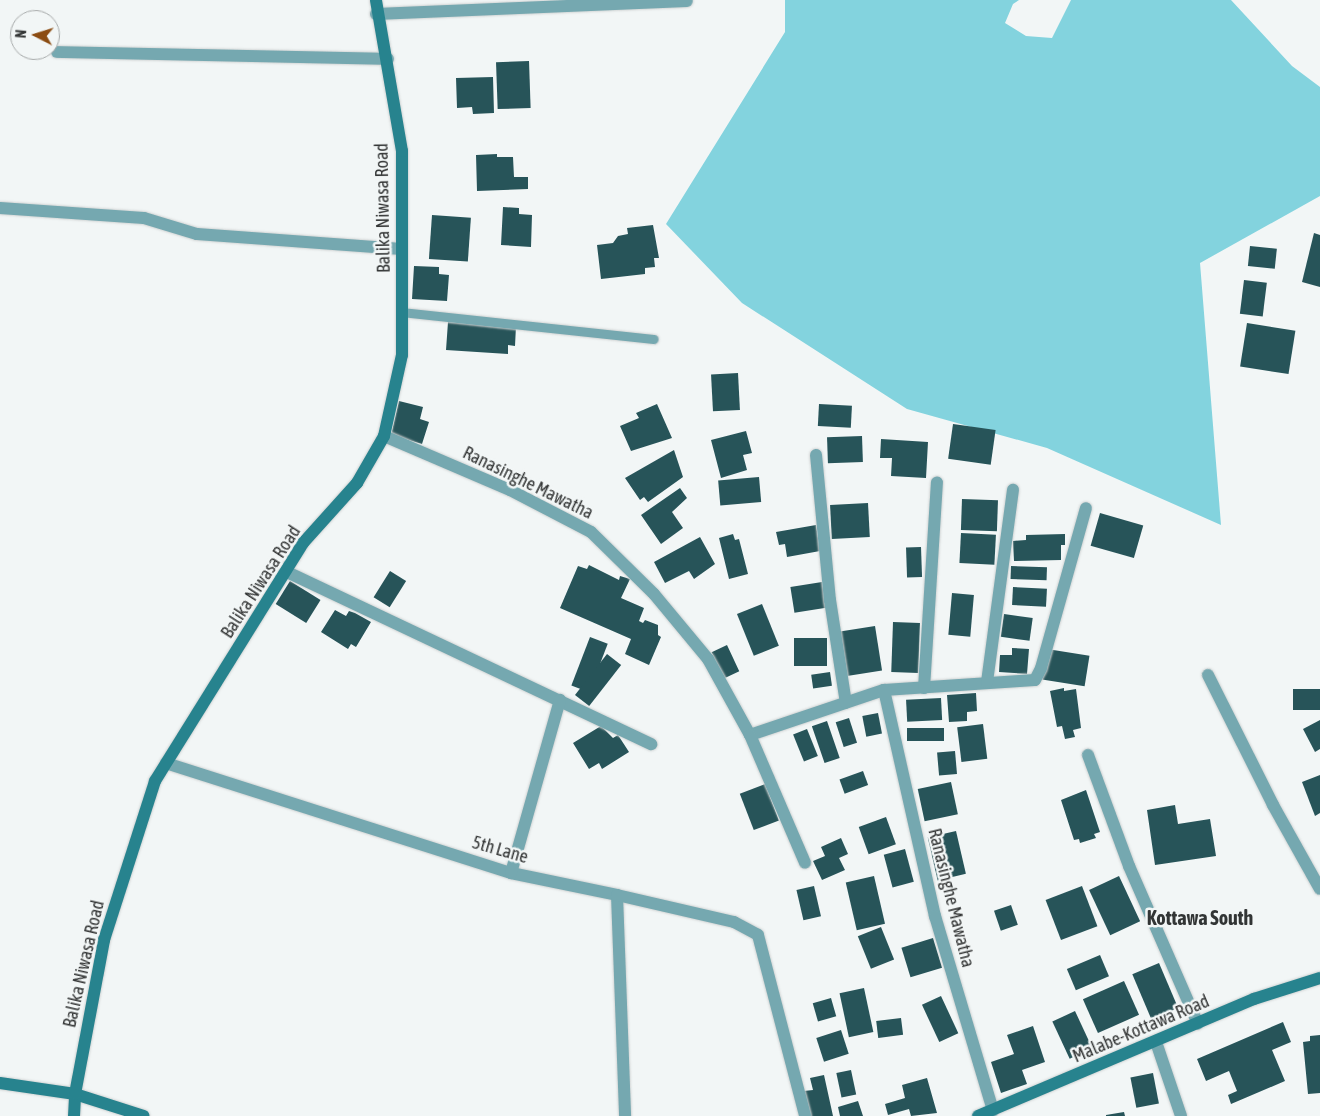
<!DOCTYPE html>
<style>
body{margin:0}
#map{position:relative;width:1320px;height:1116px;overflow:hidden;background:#f2f6f6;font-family:"Asap Condensed",sans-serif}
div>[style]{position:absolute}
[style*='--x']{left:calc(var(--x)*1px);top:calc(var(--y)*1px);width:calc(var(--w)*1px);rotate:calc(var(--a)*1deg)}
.green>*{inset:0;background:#83d3de}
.building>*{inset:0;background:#275459;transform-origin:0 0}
.roads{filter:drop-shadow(0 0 1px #d0d3d3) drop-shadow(0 0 1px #d0d3d3)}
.lane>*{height:9px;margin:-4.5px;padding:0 4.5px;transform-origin:4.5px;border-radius:4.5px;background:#75a8b0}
.street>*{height:12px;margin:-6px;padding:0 6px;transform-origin:6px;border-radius:6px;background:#75a8b0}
.secondary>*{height:12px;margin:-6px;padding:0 6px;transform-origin:6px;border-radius:6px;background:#27838e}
span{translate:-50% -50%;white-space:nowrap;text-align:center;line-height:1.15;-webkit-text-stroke:5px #f2f6f6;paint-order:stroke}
.street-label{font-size:18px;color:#343636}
.quarter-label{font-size:20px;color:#323535;font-weight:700}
.north{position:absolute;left:10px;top:10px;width:50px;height:50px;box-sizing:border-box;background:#f2f6f6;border:1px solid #a6a9a9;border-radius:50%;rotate:275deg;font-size:14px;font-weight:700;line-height:20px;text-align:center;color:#343636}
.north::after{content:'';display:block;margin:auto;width:18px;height:22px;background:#8b4c12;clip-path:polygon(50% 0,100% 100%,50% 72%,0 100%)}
</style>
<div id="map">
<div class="green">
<div style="clip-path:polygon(785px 0,1019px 0,1013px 4px,1005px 23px,1026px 36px,1052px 38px,1071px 0,1231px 0,1292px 66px,1320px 87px,1320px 196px,1200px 263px,1221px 525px,1047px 448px,907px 409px,742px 303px,666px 224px,785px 32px)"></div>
</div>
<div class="building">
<div style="left:529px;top:61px;width:47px;height:33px;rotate:88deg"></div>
<div style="clip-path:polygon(493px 77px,494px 113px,473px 114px,472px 107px,457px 108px,456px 78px)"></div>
<div style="clip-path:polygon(497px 154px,497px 157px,513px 157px,514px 177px,528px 177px,528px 189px,477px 191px,476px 155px)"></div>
<div style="clip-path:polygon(503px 207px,519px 208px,519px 214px,532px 215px,531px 247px,501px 245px)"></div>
<div style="left:432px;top:215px;width:39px;height:44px;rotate:4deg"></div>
<div style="clip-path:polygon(653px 225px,659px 258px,654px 258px,655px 267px,645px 268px,645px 274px,601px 279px,597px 245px,613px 243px,618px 236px,628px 234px,627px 228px)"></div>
<div style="clip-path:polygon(1314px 233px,1320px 235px,1320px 287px,1302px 282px)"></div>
<div style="left:1250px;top:246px;width:27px;height:20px;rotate:6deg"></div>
<div style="clip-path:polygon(414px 266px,439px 267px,439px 274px,449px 275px,447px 301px,412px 299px)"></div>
<div style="left:1244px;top:280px;width:23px;height:34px;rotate:7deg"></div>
<div style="clip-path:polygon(448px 322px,516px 326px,515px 346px,508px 345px,508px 354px,446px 350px)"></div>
<div style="left:1247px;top:323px;width:49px;height:44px;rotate:9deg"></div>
<div style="left:738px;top:373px;width:37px;height:27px;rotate:87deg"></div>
<div style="clip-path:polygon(399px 401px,423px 407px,420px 419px,429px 422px,422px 444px,391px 435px)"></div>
<div style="clip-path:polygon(657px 404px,672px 438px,631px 451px,620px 426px,639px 418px,636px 413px)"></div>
<div style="left:819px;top:404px;width:33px;height:22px;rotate:3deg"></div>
<div style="left:953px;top:424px;width:43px;height:35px;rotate:8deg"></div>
<div style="clip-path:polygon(746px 431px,752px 453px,743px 455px,747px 470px,721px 478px,711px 440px)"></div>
<div style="left:862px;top:436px;width:26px;height:35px;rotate:88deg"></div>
<div style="clip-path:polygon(881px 439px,928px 442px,926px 478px,891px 476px,892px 458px,880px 458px)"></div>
<div style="clip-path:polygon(674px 450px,683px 477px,648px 502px,644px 497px,640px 500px,625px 478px)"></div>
<div style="left:759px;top:477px;width:25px;height:41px;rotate:85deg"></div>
<div style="clip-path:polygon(680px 488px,687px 498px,672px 512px,683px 528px,661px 544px,641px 515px)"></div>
<div style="left:962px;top:499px;width:36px;height:31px;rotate:2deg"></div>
<div style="left:868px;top:503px;width:34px;height:38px;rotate:87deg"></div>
<div style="left:1100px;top:513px;width:45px;height:34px;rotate:16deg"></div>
<div style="clip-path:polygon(816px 525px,820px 551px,787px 557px,785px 544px,779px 545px,776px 532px)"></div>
<div style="left:961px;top:533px;width:35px;height:30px;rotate:3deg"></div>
<div style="clip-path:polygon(733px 534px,735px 540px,739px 539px,748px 574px,729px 579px,719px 538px)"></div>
<div style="clip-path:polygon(1065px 534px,1065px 545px,1061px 545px,1061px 560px,1014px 561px,1013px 541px,1026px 540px,1026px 535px)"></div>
<div style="clip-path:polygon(700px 537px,715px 564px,694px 579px,689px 571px,665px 583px,654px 562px)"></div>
<div style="left:921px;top:547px;width:30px;height:15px;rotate:88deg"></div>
<div style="clip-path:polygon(589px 565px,619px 580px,620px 576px,630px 579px,621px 598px,644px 608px,639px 621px,643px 623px,645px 620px,658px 625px,658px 635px,661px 637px,649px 665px,625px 654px,631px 639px,560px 608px,578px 566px,587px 569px)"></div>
<div style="left:1011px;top:566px;width:36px;height:13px;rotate:2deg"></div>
<div style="left:390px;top:571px;width:19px;height:31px;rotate:32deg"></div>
<div style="left:290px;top:581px;width:36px;height:27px;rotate:32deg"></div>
<div style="left:822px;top:582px;width:26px;height:32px;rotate:81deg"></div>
<div style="left:1013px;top:587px;width:34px;height:18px;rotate:3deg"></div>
<div style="left:952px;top:593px;width:22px;height:42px;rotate:5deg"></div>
<div style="left:762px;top:604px;width:45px;height:27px;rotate:68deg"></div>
<div style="clip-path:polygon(335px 610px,346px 616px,349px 611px,355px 613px,371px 622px,356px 647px,351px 644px,348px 649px,321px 632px)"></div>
<div style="left:1004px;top:614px;width:29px;height:23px;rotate:8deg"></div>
<div style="left:893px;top:622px;width:27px;height:50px;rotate:2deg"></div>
<div style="left:875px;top:626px;width:45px;height:37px;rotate:81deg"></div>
<div style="left:590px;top:637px;width:19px;height:52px;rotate:21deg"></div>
<div style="left:827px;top:638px;width:28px;height:33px;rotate:90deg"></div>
<div style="left:727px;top:645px;width:29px;height:17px;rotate:65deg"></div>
<div style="clip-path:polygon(1012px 648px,1029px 649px,1027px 674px,999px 672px,1000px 655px,1012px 655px)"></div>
<div style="left:1047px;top:649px;width:43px;height:31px;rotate:9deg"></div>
<div style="left:607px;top:654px;width:18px;height:52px;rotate:38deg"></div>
<div style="left:830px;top:672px;width:14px;height:19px;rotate:82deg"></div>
<div style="clip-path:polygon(1064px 688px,1064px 691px,1076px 689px,1081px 728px,1073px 730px,1075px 737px,1065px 739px,1062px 726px,1057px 727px,1050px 691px)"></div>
<div style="left:1320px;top:689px;width:21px;height:27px;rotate:90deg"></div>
<div style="clip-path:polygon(976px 693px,977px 711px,967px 712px,967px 721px,949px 722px,947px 695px)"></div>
<div style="left:941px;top:698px;width:22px;height:35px;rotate:87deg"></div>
<div style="left:878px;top:713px;width:21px;height:16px;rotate:79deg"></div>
<div style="left:849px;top:718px;width:26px;height:14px;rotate:72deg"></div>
<div style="clip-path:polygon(1320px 720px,1320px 749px,1315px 752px,1303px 729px)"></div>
<div style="left:827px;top:721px;width:39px;height:16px;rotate:71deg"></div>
<div style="left:983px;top:724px;width:35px;height:26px;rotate:83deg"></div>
<div style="clip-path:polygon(601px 726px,613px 738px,618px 735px,629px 752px,602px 769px,599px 763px,589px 769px,573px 743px)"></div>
<div style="left:944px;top:728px;width:13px;height:37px;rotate:90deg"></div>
<div style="left:807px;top:729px;width:29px;height:15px;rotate:68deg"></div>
<div style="left:955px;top:751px;width:23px;height:18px;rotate:85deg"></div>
<div style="left:863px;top:771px;width:15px;height:25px;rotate:70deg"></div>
<div style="clip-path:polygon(1320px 775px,1320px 813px,1315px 816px,1302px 782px)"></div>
<div style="left:951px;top:782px;width:33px;height:34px;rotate:78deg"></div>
<div style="left:765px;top:784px;width:39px;height:27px;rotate:69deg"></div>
<div style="clip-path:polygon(1086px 790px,1100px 832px,1094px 834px,1096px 838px,1080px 843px,1079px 839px,1074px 840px,1061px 800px)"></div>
<div style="clip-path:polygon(1175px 805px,1178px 824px,1210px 819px,1216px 856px,1155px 865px,1147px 810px)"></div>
<div style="left:886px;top:817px;width:29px;height:29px;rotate:70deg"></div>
<div style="left:956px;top:831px;width:44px;height:29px;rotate:77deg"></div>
<div style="clip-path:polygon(841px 838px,848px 854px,839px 858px,845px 870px,822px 880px,813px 861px,825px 856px,821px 847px)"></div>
<div style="left:905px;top:849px;width:34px;height:22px;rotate:75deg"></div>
<div style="left:874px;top:876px;width:49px;height:29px;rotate:77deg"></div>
<div style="left:1119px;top:876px;width:50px;height:33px;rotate:65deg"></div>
<div style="left:814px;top:886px;width:31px;height:18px;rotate:77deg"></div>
<div style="left:1082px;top:886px;width:43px;height:39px;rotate:69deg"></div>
<div style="left:1011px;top:905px;width:21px;height:18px;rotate:71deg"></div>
<div style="left:881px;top:927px;width:35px;height:25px;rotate:68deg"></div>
<div style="left:933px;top:938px;width:31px;height:33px;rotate:73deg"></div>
<div style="left:1100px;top:955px;width:23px;height:36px;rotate:67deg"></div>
<div style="left:1159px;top:963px;width:49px;height:29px;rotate:67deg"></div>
<div style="left:1124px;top:981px;width:37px;height:45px;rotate:66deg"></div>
<div style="left:864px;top:988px;width:45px;height:25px;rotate:78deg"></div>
<div style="left:941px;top:996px;width:41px;height:21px;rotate:65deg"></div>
<div style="left:831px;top:998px;width:19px;height:19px;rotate:74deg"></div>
<div style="left:1075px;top:1011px;width:41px;height:25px;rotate:65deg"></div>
<div style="left:901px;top:1018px;width:17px;height:25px;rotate:83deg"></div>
<div style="clip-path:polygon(1283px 1022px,1291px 1042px,1272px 1050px,1285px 1081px,1231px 1104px,1228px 1095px,1237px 1091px,1229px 1071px,1206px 1081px,1197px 1059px)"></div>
<div style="clip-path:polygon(1033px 1026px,1045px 1062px,1022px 1070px,1027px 1084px,1001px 1093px,991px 1062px,1014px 1054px,1007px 1035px)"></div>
<div style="left:841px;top:1030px;width:25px;height:26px;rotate:72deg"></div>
<div style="clip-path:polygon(1320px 1035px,1320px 1093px,1308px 1094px,1303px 1042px,1310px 1041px,1310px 1036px)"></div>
<div style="left:851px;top:1070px;width:25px;height:15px;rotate:78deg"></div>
<div style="left:1153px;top:1073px;width:31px;height:23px;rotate:79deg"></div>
<div style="clip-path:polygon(824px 1075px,833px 1116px,809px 1116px,804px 1091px,813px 1090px,810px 1078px)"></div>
<div style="clip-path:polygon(927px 1078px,937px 1113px,911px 1116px,909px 1109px,888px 1115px,885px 1104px,905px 1098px,902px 1085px)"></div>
<div style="clip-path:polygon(858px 1101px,863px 1116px,840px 1116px,838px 1107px)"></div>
<div style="clip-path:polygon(1124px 1112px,1125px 1116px,1106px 1116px,1106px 1115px)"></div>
</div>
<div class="roads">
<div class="lane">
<div style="--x:401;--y:312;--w:254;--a:6.1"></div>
</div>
<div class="street">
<div style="--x:376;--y:14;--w:311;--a:-2.4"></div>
<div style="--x:57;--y:52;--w:331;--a:1.2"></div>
<div style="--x:0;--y:208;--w:144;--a:4"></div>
<div style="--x:144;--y:218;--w:55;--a:16.8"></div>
<div style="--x:197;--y:234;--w:205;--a:4.2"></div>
<div style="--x:384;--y:436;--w:137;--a:23.2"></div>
<div style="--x:510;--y:490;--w:91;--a:27.4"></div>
<div style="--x:591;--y:532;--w:88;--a:44.5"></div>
<div style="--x:654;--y:594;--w:85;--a:50.3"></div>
<div style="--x:708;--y:659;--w:87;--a:61.1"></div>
<div style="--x:750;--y:735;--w:141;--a:-18.6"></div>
<div style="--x:884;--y:690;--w:151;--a:-3.8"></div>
<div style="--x:1035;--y:680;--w:13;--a:-63"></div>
<div style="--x:1041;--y:668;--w:166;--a:-74.3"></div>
<div style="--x:816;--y:455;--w:146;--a:84.5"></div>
<div style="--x:830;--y:600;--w:104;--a:81.2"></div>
<div style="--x:287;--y:572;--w:403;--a:25.3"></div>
<div style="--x:1208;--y:675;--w:145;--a:63.4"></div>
<div style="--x:1273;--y:805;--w:96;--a:60.8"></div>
<div style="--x:987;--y:682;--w:194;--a:-82.3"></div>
<div style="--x:924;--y:688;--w:206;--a:-86.4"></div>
<div style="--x:884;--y:690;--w:232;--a:77.3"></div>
<div style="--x:935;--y:916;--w:203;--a:73.4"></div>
<div style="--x:750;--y:735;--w:139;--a:66.7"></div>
<div style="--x:1088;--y:755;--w:118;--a:69.7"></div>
<div style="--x:1129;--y:866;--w:172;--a:66.4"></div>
<div style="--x:166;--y:763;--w:362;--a:17.7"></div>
<div style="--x:511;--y:873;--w:108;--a:11.7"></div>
<div style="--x:617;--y:895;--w:221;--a:87.9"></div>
<div style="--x:511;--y:873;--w:180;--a:-74.2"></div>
<div style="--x:617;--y:895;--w:120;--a:13"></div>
<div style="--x:734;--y:922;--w:27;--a:28"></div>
<div style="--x:758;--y:935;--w:187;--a:75.4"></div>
<div style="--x:1156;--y:1042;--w:78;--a:71.3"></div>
</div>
<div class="secondary">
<div style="--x:0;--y:1083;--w:76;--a:8.3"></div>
<div style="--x:75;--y:1094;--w:72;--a:17.7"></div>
<div style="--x:74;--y:1116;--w:22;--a:-87"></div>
<div style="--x:75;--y:1094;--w:157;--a:-79.3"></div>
<div style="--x:104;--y:940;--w:167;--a:-72.2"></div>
<div style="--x:155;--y:781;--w:280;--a:-58.1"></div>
<div style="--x:303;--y:543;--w:81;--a:-48"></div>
<div style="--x:357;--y:483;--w:54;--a:-60.1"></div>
<div style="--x:384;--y:436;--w:83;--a:-77.5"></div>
<div style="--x:402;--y:355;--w:204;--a:-90"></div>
<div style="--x:402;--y:151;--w:153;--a:-99.8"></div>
<div style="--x:978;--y:1116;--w:300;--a:-23"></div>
<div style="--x:1254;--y:999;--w:69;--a:-17.7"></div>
</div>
</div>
<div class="street-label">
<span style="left:383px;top:208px;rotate:-91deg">Balika Niwasa Road</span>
<span style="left:528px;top:483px;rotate:26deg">Ranasinghe Mawatha</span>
<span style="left:261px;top:582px;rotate:-57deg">Balika Niwasa Road</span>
<span style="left:500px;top:850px;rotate:16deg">5th Lane</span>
<span style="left:951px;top:898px;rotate:76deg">Ranasinghe Mawatha</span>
<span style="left:84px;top:964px;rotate:-77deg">Balika Niwasa Road</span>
<span style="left:1141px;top:1029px;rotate:-23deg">Malabe-Kottawa Road</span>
</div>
<div class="quarter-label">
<span style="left:1200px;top:917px">Kottawa South</span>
</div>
<div class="north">N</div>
</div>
